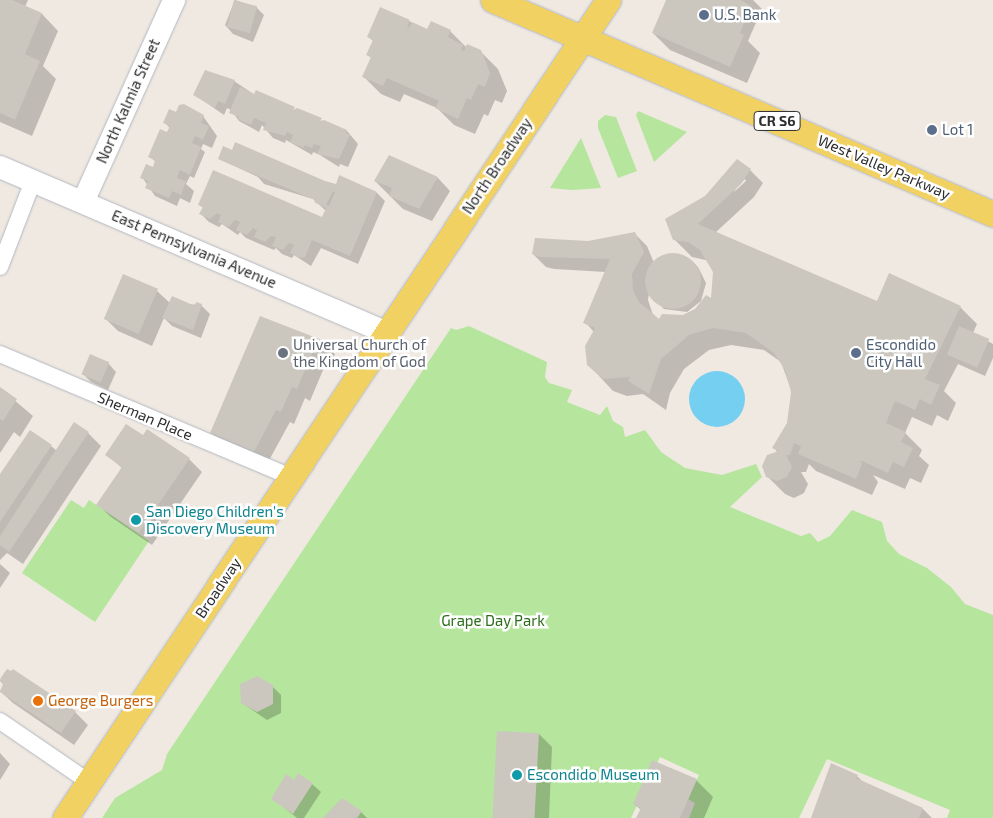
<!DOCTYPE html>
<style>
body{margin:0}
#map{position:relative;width:993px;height:818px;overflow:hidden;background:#efe9e1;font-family:"Exo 2",sans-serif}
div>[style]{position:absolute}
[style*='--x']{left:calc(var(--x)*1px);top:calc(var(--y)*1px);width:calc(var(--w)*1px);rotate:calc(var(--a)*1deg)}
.green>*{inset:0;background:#b6e59e}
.water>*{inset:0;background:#75cff0}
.round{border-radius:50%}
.shadow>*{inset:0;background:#0003}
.building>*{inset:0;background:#cbc7bf;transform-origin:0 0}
.roads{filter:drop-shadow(0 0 1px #b4b7c1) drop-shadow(0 0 1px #b4b7c1)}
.street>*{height:16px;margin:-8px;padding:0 8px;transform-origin:8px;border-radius:8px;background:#fff}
.secondary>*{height:22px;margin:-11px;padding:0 11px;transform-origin:11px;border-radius:11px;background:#fff}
.primary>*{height:25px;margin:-12.5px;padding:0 12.5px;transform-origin:12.5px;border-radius:12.5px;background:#f2d163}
.dots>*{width:14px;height:14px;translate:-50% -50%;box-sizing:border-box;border:2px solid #fff;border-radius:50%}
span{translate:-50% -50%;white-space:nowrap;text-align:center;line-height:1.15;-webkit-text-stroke:5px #fff;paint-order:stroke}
.shield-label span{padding:1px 4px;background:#fff;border:1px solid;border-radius:4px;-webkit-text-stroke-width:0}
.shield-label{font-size:14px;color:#2e2e2e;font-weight:700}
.service-label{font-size:15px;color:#4e5e75}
.left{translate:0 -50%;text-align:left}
.street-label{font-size:15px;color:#2e2e2e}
.worship-label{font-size:15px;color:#5b616d}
.culture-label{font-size:15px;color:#0d838f}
.park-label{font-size:15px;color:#2c6e1b}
.food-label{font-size:15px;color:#c56008}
</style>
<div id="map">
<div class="green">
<div style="clip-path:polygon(638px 111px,687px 132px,654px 162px,636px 115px)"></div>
<div style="clip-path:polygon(605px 115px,616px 117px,637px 171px,618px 178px,598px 128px,598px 121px)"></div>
<div style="clip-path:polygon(581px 138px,601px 188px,572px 190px,550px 188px)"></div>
<div style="clip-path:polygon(469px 326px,547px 362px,545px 377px,549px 383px,572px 390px,567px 402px,600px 415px,607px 406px,613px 421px,623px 427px,625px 437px,645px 430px,661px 452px,685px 468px,722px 475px,756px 464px,762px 477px,730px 507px,801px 536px,810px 533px,818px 542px,830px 536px,852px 510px,882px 522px,887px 541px,899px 554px,927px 568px,951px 587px,965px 604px,993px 615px,993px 818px,947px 818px,950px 810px,827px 759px,799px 818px,689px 818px,695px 803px,688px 799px,699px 775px,660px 757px,631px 818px,102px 818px,115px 798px,162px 770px,167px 754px,451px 328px,456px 330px)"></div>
<div style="clip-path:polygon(71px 500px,84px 508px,89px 500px,149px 541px,95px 622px,22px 573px)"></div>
</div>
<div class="water">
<div class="round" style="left:689px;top:371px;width:56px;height:56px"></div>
</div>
<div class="shadow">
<div style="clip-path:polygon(0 0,28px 0,25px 7px,42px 14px,58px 31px,43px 66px,56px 79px,32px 136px,0 122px)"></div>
<div style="clip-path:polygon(235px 0,256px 7px,264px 15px,253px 42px,233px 34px,225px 25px)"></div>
<div style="clip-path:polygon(667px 0,753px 0,762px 9px,748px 41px,760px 53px,747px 83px,670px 50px,653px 33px)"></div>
<div style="clip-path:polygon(409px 21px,428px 31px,450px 31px,467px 48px,480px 51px,498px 69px,507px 91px,502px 103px,495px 100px,488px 116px,484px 114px,475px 134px,454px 125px,437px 108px,404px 94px,400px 102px,381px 94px,364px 77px,372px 59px,368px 55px,374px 42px,368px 36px)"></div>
<div style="clip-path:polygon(234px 81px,255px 95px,347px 131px,358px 144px,348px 167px,340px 164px,339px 167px,320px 155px,313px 152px,312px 155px,286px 140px,285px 143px,273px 138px,262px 125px,259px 132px,239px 121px,231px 110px,227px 108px,224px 115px,195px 95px)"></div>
<div style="clip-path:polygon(177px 113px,203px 116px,217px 136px,212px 148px,203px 144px,201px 149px,205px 152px,194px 178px,190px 176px,186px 184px,194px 191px,190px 203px,180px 198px,177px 206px,155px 196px,142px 177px,153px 168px,156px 162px,150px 157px,170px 128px,165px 123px)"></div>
<div style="clip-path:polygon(233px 152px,262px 156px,336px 186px,377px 193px,385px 201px,358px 264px,321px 248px,311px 266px,294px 255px,292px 258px,282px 254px,276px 248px,274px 250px,246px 238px,240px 232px,238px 235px,222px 224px,219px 227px,209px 222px,201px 214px,203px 208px,200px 205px,323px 218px,326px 211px,313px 199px,264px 184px,258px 177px,219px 159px)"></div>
<div style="clip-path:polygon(389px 156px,438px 178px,450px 191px,432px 221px,403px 209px,375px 181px)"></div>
<div style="clip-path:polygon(evenodd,750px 170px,763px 183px,754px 197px,715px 233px,878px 303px,960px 307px,977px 324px,973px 333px,993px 344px,993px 358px,985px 376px,958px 364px,944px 391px,956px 403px,948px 421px,937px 415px,932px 426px,912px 417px,905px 433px,922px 450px,919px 456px,929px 465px,921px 483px,910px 478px,905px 489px,873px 475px,878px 482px,872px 495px,816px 471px,809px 464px,806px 472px,801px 472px,808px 484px,804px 493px,794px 498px,785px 494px,767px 476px,778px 453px,774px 448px,788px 424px,792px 392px,781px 362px,764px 350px,731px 345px,709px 350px,684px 369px,670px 393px,666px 410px,643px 394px,627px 396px,613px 391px,588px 364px,594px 332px,585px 322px,606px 272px,554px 269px,546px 267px,533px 254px,634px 233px,647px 246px,654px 263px,669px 254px,687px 257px,698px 267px,706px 283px,701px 301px,687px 312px,664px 309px,649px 293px,648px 300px,654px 318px,660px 321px,682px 316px,713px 300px,714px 272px,710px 261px,692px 257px,674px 239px,750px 170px,745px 179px,746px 181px,734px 192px,737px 187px,745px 179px)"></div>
<div style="clip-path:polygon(124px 276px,157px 291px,170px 303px,201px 305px,210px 314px,201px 338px,172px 326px,164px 318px,152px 346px,118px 331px,105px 318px)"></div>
<div style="clip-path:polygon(312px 337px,322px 341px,335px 354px,330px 364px,326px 363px,310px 401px,305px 398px,294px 424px,290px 422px,267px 464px,225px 446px,212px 433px)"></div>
<div style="clip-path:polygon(108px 363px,116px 372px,108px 390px,91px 382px,83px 374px)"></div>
<div style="clip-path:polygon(0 388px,33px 416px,20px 437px,14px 432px,0 453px)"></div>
<div style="clip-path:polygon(88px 433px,101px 446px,23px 564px,7px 553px,0 560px,0 476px,51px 446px,57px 451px)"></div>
<div style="clip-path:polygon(142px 436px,189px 459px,202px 472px,152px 545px,111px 517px,98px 505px,122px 468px,107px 455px)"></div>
<div style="clip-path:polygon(0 564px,10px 573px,0 588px)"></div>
<div style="clip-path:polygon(7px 670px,75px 712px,88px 725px,74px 745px,13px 703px,0 691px,4px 685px,0 681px)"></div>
<div style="clip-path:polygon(272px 686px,281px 695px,281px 713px,267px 720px,242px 703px)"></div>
<div style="clip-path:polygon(539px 734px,552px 747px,549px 818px,495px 818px)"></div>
<div style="clip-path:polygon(0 753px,10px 764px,0 780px)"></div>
<div style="clip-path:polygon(857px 776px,865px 784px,923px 809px,932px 818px,811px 818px)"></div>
<div style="clip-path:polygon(696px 780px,713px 797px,704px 818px,638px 818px,641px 810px,634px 804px)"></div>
<div style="clip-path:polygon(295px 781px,312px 784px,321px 792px,304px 818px,297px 818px,272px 798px)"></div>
<div style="clip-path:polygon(361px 812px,367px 818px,326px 818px)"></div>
</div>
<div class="building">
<div style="clip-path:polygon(0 0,12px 0,42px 13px,25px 54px,40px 61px,15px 120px,0 113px)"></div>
<div style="left:234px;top:0;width:24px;height:28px;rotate:15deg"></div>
<div style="clip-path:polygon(666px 0,741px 0,751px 6px,740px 33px,744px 35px,730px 67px,652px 33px)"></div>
<div style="clip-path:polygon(380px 7px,410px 20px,407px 27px,409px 28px,412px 22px,427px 29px,431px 21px,451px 30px,448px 37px,463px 45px,461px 50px,464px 51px,467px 44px,481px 50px,490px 73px,485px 87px,478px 84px,471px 100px,467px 98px,458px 119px,435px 108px,439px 101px,387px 78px,383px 86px,362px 77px,371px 57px,366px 55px,373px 40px,367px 37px)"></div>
<div style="clip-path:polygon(205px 70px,235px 80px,225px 104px,218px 101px,215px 108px,193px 95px)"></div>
<div style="clip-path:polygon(240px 87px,254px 94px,256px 90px,295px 107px,293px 110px,297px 108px,322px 118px,320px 121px,324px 120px,347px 130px,346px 133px,350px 135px,339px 159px,317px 154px,321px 146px,314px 144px,312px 148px,305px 145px,303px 148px,290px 142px,293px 135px,287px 132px,285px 136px,263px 130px,266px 123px,254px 118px,251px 125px,238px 119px,239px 117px,229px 113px)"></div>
<div style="clip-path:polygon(184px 104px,204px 115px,201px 123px,209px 126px,203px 140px,195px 136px,192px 143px,201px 147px,190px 175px,180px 170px,177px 178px,186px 181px,181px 195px,172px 191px,169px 198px,145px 188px,148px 181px,140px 178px,146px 164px,153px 167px,155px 160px,148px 157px,160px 129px,167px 132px,170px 126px,163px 123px,169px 109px,176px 112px,179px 105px)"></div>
<div style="clip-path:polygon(evenodd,235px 142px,325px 181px,336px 184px,339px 175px,377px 192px,350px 256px,312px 240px,305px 257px,301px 258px,290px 253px,294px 245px,289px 243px,283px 250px,272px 246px,276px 237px,271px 236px,265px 242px,254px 237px,257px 230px,253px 228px,247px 235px,236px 230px,240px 222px,235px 220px,229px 227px,218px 222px,221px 215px,217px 213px,210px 219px,199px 214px,203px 207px,198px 205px,213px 170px,322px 217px,326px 208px,314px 202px,315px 200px,218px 159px,223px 146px,232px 150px,235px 142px,333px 191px,335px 192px,329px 206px,326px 205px,333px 191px)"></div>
<div style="clip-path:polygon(389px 155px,438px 177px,419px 209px,389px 196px,392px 188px,374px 181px)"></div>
<div style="clip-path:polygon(737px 159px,751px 169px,741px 184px,698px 224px,877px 301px,889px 273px,961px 306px,925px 379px,940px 385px,931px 405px,920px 399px,915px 410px,895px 401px,886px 423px,906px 432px,901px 442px,913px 448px,904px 467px,893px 462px,888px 473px,860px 460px,862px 464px,856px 479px,798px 454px,801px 446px,794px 443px,790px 455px,786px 455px,792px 467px,787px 477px,777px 481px,766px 477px,762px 466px,767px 455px,779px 451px,772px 448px,787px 423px,791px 392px,785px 370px,774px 353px,746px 333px,713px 328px,689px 335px,661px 359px,649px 394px,628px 381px,630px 377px,603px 379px,587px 365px,585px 346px,595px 328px,583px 323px,610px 259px,540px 257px,532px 254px,535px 238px,588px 241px,635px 232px,644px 252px,632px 274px,633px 290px,639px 302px,659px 319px,662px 314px,683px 315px,695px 309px,706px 295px,711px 298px,713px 272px,700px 250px,688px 242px,673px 240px,665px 219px,705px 196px)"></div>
<div class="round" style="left:645px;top:253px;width:56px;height:56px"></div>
<div style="left:123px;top:274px;width:38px;height:49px;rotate:23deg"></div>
<div style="clip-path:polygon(172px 296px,195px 306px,196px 302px,202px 304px,193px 330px,162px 318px)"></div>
<div style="clip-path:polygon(260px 316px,322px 340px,317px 352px,313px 351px,297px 389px,292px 387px,281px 412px,276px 410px,254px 452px,210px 433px)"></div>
<div style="left:959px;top:326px;width:33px;height:31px;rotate:23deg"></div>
<div style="left:90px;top:354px;width:21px;height:22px;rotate:23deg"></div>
<div style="clip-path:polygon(0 387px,17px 399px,3px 421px,0 419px)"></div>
<div style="clip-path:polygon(74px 422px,89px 432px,9px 552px,0 545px,0 536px)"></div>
<div style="clip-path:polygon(126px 424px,143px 435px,147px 429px,190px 458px,139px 533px,96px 505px,122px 467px,105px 455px)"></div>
<div style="clip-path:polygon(30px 430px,52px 445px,0 522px,0 474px)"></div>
<div style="clip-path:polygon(7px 669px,11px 671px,13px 669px,76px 711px,61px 733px,0 692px,3px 684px,0 679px)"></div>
<div style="clip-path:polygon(257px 676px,273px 685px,273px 704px,257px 712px,241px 703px,240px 684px)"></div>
<div style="left:497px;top:731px;width:42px;height:87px;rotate:3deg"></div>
<div style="clip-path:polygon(652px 760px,697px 779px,680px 818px,636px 818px,641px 808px,633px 804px)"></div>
<div style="clip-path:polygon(831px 763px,858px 775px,856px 778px,923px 808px,919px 818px,811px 818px)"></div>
<div style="clip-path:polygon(298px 773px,313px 783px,293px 814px,271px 799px,286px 774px,294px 780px)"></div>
<div style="clip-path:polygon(342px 798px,362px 811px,357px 818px,323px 818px)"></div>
</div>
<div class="roads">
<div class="street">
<div style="--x:0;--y:267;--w:92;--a:-69"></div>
<div style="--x:0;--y:354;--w:316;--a:22.9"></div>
<div style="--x:0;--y:721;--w:108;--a:34.4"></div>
</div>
<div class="secondary">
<div style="--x:0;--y:167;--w:421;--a:23.2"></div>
<div style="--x:83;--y:202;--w:222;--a:-65.7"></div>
</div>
<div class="primary">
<div style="--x:493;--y:0;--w:544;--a:23.17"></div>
<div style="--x:65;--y:818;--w:982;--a:-56.42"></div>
</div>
</div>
<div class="dots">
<div style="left:704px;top:15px;background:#5c6f8a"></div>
<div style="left:932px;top:130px;background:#5c6f8a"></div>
<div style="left:283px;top:353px;background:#6b7280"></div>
<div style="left:856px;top:353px;background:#5c6f8a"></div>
<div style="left:136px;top:520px;background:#0f9aa8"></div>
<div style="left:38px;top:701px;background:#e8710a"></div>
<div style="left:517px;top:775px;background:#0f9aa8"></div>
</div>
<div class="shield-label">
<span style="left:777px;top:121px">CR S6</span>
</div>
<div class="service-label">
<span class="left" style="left:714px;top:15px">U.S. Bank</span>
<span class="left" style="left:942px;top:130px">Lot 1</span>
<span class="left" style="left:866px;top:353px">Escondido<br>City Hall</span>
</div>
<div class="street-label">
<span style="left:128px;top:101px;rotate:-66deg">North Kalmia Street</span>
<span style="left:497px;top:166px;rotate:-56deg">North Broadway</span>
<span style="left:884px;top:167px;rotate:23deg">West Valley Parkway</span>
<span style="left:194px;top:249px;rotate:23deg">East Pennsylvania Avenue</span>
<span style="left:145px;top:416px;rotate:23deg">Sherman Place</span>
<span style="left:218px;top:588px;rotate:-56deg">Broadway</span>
</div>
<div class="worship-label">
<span class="left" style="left:293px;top:353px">Universal Church of<br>the Kingdom of God</span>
</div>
<div class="culture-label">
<span class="left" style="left:146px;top:520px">San Diego Children's<br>Discovery Museum</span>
<span class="left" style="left:527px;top:775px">Escondido Museum</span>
</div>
<div class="park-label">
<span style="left:493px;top:621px">Grape Day Park</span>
</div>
<div class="food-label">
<span class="left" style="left:48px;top:701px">George Burgers</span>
</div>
</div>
